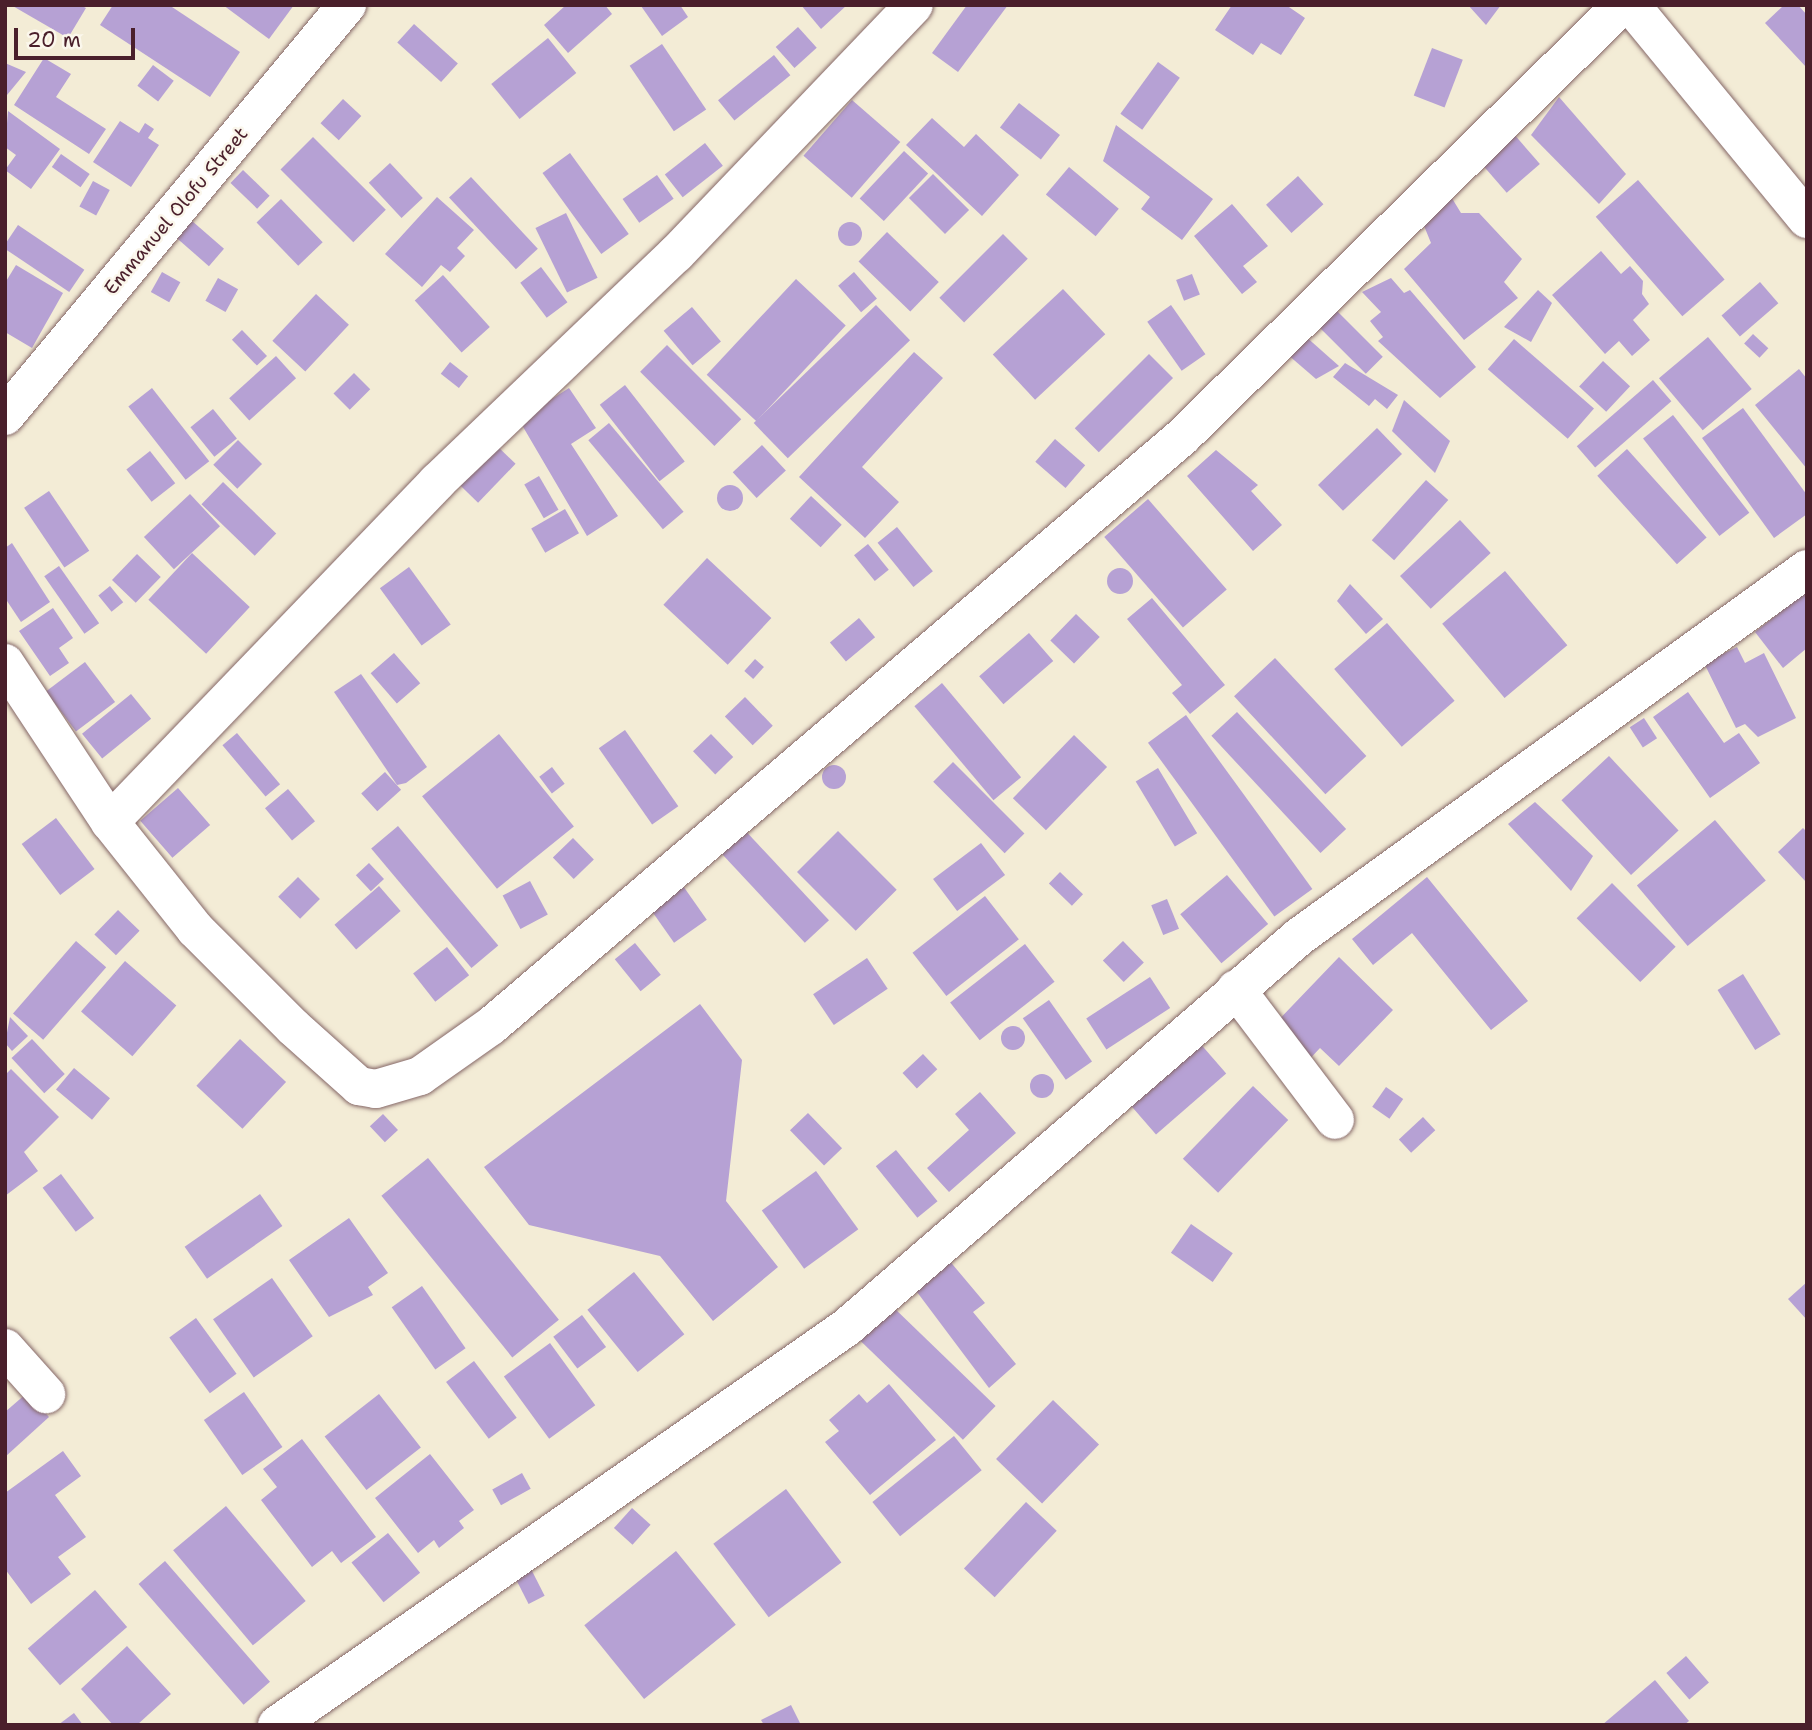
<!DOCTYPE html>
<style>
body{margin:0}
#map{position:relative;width:1812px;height:1730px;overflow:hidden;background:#f3ecd6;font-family:"Shantell Sans",sans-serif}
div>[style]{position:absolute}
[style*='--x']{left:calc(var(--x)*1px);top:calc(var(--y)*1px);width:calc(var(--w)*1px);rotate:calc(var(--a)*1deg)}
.building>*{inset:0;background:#b6a1d4;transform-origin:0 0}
.round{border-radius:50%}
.roads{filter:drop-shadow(0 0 2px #856767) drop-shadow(0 0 2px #856767)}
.minor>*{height:38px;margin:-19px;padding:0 19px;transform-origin:19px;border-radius:19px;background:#fff}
span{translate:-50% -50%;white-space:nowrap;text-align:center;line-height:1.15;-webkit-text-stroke:5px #fbf7ec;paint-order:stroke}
.street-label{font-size:19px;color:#4a1f2b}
.frame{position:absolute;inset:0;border:7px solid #4a1f2b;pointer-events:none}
.scale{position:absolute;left:14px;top:28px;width:121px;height:32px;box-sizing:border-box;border:4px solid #4a1f2b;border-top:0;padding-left:9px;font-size:21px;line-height:24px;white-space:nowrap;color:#4a1f2b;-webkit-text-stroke:5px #fbf7ec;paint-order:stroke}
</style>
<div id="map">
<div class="building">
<div style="clip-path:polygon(11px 5px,80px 5px,86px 8px,68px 38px)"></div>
<div style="clip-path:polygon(113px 5px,169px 5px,240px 52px,210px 97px,100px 25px)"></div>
<div style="clip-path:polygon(223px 5px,294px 5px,269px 39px)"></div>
<div style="clip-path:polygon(566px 5px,605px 5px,612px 14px,568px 53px,544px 25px)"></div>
<div style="clip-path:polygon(680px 5px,688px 17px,662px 36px,641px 6px)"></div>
<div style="clip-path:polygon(801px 5px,847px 5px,821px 29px)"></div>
<div style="clip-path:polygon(967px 5px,1008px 5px,958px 72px,932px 53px)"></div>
<div style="clip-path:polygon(1232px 5px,1286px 5px,1305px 18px,1281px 55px,1261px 43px,1253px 55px,1215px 30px)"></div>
<div style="clip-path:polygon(1468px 5px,1501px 5px,1486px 25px)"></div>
<div style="clip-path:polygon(1784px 5px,1798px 5px,1807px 15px,1807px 68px,1765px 23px)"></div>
<div style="left:414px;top:24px;width:59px;height:25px;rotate:42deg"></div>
<div style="left:798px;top:27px;width:28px;height:30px;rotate:48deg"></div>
<div style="left:548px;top:38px;width:45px;height:73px;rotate:51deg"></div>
<div style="left:662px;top:44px;width:79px;height:39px;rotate:56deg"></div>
<div style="left:1432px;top:48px;width:33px;height:51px;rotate:21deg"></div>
<div style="left:774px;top:55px;width:26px;height:72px;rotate:51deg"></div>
<div style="clip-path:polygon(44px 58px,71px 74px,56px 97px,106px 129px,89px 154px,14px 105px)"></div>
<div style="left:1158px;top:62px;width:27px;height:64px;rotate:36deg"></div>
<div style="clip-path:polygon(5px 63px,26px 72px,7px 95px,5px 94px)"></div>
<div style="left:153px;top:65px;width:26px;height:26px;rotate:37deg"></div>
<div style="clip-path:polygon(1559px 97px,1626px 174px,1599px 204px,1531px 135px)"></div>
<div style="left:343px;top:99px;width:25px;height:33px;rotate:43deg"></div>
<div style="left:852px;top:100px;width:64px;height:74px;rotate:41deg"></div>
<div style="left:1019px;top:103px;width:52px;height:31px;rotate:38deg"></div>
<div style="clip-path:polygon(8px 111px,60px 149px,31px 189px,5px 170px,16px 155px,5px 147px)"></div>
<div style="clip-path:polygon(932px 118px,964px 147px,976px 134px,1019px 175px,982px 216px,906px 145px)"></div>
<div style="clip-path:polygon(120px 121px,139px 133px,145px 123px,154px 129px,148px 138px,159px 145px,131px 187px,93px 162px)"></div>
<div style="clip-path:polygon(1116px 125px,1213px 199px,1182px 240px,1141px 209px,1150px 197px,1103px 161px)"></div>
<div style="left:1513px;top:133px;width:41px;height:44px;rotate:49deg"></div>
<div style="left:313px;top:137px;width:103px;height:46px;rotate:45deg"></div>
<div style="left:705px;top:143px;width:29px;height:51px;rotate:52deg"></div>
<div style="left:904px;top:151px;width:33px;height:65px;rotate:43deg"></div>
<div style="left:570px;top:153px;width:100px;height:34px;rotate:54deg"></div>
<div style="left:61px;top:154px;width:35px;height:16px;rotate:35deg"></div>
<div style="left:390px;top:163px;width:48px;height:29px;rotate:47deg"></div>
<div style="left:1069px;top:167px;width:65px;height:36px;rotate:40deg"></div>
<div style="left:243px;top:170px;width:37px;height:18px;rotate:44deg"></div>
<div style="left:933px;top:174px;width:51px;height:34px;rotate:45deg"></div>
<div style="left:657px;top:175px;width:29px;height:42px;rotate:55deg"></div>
<div style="left:1298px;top:176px;width:38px;height:43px;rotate:48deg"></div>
<div style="left:471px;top:177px;width:98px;height:30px;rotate:47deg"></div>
<div style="left:1638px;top:180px;width:132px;height:56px;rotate:49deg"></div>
<div style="left:93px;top:181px;width:19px;height:29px;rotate:28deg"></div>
<div style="clip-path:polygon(1450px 195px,1461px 213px,1479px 213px,1522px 259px,1504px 282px,1518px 298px,1464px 340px,1404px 269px,1431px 243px,1420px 216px)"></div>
<div style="clip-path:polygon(437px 197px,474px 230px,457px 248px,465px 256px,450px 272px,441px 265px,422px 287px,385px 254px)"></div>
<div style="left:281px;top:199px;width:60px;height:34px;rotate:46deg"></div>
<div style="clip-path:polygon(1232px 204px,1268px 246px,1243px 266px,1257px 282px,1242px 294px,1194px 236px)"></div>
<div style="left:566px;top:213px;width:72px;height:34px;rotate:64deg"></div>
<div style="left:184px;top:214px;width:53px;height:23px;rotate:41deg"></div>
<div class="round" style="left:838px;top:222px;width:24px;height:24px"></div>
<div style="left:18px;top:225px;width:80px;height:27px;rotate:34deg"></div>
<div style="left:887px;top:232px;width:72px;height:41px;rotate:44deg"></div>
<div style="left:1003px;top:234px;width:35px;height:90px;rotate:45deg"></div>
<div style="clip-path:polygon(1601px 251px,1621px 274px,1630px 266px,1643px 281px,1642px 294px,1649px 304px,1633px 320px,1650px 340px,1632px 356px,1619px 341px,1605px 354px,1552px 295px)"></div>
<div style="clip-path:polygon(16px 265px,63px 293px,32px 348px,5px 332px,5px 283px)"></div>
<div style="left:541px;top:267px;width:44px;height:26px;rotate:53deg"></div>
<div style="left:162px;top:272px;width:21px;height:23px;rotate:29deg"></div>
<div style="left:854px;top:272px;width:35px;height:21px;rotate:49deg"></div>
<div style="left:1192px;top:274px;width:22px;height:17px;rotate:69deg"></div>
<div style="left:443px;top:275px;width:70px;height:38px;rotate:48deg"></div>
<div style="left:218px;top:278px;width:23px;height:26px;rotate:29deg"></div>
<div style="clip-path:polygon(1391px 278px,1404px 293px,1410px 290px,1476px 367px,1440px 398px,1378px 341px,1383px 337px,1370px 321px,1381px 312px,1362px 292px)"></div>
<div style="left:796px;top:279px;width:68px;height:131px;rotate:43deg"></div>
<div style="left:1760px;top:282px;width:28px;height:51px;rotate:49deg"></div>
<div style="left:1063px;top:289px;width:62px;height:96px;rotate:47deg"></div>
<div style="clip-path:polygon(1538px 290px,1552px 303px,1531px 342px,1504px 327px)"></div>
<div style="left:316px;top:294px;width:45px;height:64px;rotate:43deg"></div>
<div style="left:876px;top:305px;width:49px;height:170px;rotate:46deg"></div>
<div style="left:1171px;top:305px;width:60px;height:29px;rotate:55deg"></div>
<div style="left:692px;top:307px;width:45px;height:37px;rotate:50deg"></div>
<div style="left:1334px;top:308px;width:69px;height:24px;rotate:45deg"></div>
<div style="left:242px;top:330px;width:36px;height:14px;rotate:46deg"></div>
<div style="left:1753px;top:334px;width:21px;height:13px;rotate:43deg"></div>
<div style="clip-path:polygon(1304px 335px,1339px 366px,1316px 379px,1287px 354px)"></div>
<div style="left:1708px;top:337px;width:68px;height:64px;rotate:50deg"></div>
<div style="left:1514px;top:339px;width:106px;height:40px;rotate:41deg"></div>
<div style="left:667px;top:345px;width:105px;height:38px;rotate:45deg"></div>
<div style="clip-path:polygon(914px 352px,943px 378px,862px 467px,899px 502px,865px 538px,799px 477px)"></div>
<div style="left:1149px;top:354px;width:34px;height:105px;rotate:45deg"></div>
<div style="left:276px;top:356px;width:30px;height:63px;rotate:48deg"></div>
<div style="left:1603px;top:361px;width:37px;height:35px;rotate:43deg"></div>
<div style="left:450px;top:362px;width:23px;height:15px;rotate:38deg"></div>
<div style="clip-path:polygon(1345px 363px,1398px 395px,1387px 409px,1375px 399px,1369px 406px,1333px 377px)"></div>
<div style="clip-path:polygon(1799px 369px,1807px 379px,1807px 469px,1755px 405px)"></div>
<div style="left:354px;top:373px;width:23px;height:29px;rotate:45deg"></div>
<div style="left:1653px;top:380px;width:28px;height:101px;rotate:49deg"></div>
<div style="left:625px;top:385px;width:97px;height:32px;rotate:52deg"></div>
<div style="left:152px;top:388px;width:93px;height:30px;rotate:52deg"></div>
<div style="clip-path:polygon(569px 388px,596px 428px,571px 444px,618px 516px,587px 536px,519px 420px)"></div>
<div style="clip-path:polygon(1404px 400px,1450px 441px,1435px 473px,1392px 431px)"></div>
<div style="clip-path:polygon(1743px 408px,1807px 495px,1807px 514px,1774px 538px,1702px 438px)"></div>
<div style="left:213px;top:409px;width:38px;height:29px;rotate:51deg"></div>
<div style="left:1673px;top:415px;width:124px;height:38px;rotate:52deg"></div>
<div style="left:609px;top:423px;width:116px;height:27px;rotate:50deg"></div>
<div style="left:1377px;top:428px;width:36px;height:82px;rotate:46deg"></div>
<div style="left:1055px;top:439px;width:40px;height:30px;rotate:41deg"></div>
<div style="left:238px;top:440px;width:34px;height:35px;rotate:45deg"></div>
<div style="left:494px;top:443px;width:30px;height:54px;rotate:44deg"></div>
<div style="left:762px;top:445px;width:35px;height:40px;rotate:47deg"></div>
<div style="left:1627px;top:449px;width:119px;height:40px;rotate:48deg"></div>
<div style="clip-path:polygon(1216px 450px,1258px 485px,1251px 491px,1282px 525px,1253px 551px,1187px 476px)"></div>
<div style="left:150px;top:451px;width:41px;height:30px;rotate:52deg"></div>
<div style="left:539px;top:476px;width:39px;height:17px;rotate:60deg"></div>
<div style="left:1426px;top:480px;width:30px;height:81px;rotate:42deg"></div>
<div style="left:223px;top:482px;width:74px;height:31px;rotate:44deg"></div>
<div class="round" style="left:717px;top:485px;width:26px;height:26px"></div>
<div style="left:49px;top:491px;width:72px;height:30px;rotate:56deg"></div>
<div style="left:190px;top:494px;width:44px;height:63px;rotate:47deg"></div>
<div style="left:811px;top:496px;width:42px;height:31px;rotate:43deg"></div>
<div style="left:1148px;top:499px;width:120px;height:58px;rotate:49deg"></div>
<div style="left:565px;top:509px;width:28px;height:39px;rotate:60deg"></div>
<div style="left:1460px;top:520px;width:45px;height:82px;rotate:47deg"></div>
<div style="left:897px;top:527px;width:57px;height:25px;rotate:51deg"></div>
<div style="clip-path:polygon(12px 543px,50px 602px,21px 622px,5px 598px,5px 548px)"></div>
<div style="left:868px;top:544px;width:33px;height:18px;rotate:51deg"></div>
<div style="left:192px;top:553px;width:79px;height:64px;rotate:43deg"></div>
<div style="left:137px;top:554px;width:33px;height:36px;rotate:44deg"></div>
<div style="left:707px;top:558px;width:88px;height:64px;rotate:43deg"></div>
<div style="left:59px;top:566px;width:70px;height:18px;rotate:55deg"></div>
<div style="left:409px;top:567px;width:71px;height:36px;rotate:54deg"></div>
<div class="round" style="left:1107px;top:568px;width:26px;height:26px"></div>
<div style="left:1505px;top:571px;width:97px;height:82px;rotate:50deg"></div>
<div style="clip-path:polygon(1350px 584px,1383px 619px,1366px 634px,1337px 601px)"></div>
<div style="left:110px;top:586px;width:21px;height:15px;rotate:51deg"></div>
<div style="clip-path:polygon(1807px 591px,1807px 648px,1783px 668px,1755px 632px)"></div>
<div style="clip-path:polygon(1152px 598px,1225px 685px,1190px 714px,1172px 693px,1182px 685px,1127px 619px)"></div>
<div style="clip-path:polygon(53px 608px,73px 638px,59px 648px,69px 663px,50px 676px,19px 631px)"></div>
<div style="left:1076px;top:614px;width:33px;height:37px;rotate:44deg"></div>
<div style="left:859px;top:618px;width:25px;height:38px;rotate:50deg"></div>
<div style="left:1387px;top:623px;width:103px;height:70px;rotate:49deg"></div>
<div style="left:1029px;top:633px;width:37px;height:66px;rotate:49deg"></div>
<div style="clip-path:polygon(1737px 647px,1745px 663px,1764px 653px,1796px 718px,1758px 737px,1745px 724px,1736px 728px,1704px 663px)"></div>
<div style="left:394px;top:653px;width:40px;height:31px;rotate:49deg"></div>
<div style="left:1275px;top:658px;width:134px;height:56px;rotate:47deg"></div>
<div style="left:755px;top:659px;width:12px;height:16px;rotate:42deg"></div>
<div style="left:85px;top:662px;width:50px;height:49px;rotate:53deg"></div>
<div style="clip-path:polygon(361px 674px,427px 767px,406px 783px,397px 785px,334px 692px)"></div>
<div style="left:942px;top:683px;width:123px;height:36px;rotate:50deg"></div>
<div style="clip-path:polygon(1688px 692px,1724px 743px,1739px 733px,1760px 763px,1710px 798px,1653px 717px)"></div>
<div style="left:131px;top:694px;width:32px;height:63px;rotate:51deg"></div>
<div style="left:745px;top:697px;width:40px;height:28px;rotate:46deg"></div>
<div style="left:1237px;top:712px;width:160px;height:35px;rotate:47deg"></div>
<div style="left:1186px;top:715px;width:215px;height:47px;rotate:54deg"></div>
<div style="left:1644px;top:718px;width:24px;height:17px;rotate:57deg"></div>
<div style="left:625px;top:730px;width:93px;height:32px;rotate:55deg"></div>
<div style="left:237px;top:733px;width:67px;height:19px;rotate:50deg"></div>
<div style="left:499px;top:734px;width:119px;height:99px;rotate:51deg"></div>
<div style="left:711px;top:734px;width:32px;height:25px;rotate:46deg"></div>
<div style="left:1074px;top:735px;width:46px;height:88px;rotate:44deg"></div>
<div style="left:1609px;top:756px;width:102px;height:65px;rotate:47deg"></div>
<div style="left:953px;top:762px;width:101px;height:28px;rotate:45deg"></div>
<div class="round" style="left:822px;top:765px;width:24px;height:24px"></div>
<div style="left:552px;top:767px;width:21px;height:16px;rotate:53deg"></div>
<div style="left:1158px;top:768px;width:76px;height:26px;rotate:59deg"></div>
<div style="left:385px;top:772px;width:24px;height:32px;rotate:48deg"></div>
<div style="left:178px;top:788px;width:49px;height:50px;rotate:49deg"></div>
<div style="left:288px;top:789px;width:42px;height:30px;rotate:50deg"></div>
<div style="clip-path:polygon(1535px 802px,1593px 856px,1571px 891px,1508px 824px)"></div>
<div style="left:56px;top:818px;width:64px;height:43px;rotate:53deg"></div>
<div style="left:1715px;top:820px;width:79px;height:102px;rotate:50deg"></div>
<div style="left:398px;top:826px;width:156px;height:35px;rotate:50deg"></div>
<div style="left:741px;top:826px;width:129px;height:33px;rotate:47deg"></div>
<div style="clip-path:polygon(1803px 828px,1807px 832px,1807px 883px,1778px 852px)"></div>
<div style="left:838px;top:831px;width:83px;height:58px;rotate:45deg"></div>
<div style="left:573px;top:838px;width:30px;height:28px;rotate:46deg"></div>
<div style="left:981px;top:843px;width:40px;height:60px;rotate:53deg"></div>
<div style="left:369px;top:863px;width:22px;height:18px;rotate:47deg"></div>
<div style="left:1060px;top:872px;width:32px;height:16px;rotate:44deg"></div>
<div style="left:1227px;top:875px;width:64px;height:61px;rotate:50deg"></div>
<div style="left:298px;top:877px;width:31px;height:28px;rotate:45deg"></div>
<div style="clip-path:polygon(1427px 877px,1528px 1001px,1491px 1030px,1412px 933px,1373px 965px,1352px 939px)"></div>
<div style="left:530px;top:881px;width:38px;height:31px;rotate:62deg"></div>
<div style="left:681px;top:883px;width:45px;height:40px;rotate:55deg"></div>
<div style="left:1612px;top:883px;width:90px;height:50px;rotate:45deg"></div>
<div style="left:379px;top:886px;width:33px;height:59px;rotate:49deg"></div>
<div style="left:985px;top:896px;width:55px;height:92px;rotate:52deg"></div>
<div style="left:1167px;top:899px;width:32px;height:17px;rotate:68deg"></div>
<div style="left:118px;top:910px;width:30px;height:34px;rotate:44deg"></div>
<div style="left:76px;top:941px;width:40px;height:96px;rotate:41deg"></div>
<div style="left:1123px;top:941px;width:30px;height:28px;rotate:46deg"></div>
<div style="left:635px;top:943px;width:41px;height:26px;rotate:51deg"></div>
<div style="left:1025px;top:944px;width:48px;height:95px;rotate:52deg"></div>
<div style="left:447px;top:947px;width:36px;height:43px;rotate:52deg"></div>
<div style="clip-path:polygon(1339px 957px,1393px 1010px,1339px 1066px,1320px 1048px,1304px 1065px,1269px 1030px)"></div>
<div style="left:867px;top:958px;width:37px;height:65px;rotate:56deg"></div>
<div style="left:125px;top:961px;width:68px;height:67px;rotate:41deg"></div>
<div style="left:1743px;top:974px;width:71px;height:30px;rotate:58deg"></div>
<div style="left:1150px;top:977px;width:37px;height:76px;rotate:57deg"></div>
<div style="left:1049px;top:1000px;width:75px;height:32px;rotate:55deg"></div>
<div style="clip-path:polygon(700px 1004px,742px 1060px,726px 1201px,778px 1267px,713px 1321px,660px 1256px,529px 1225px,484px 1167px)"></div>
<div style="clip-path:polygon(10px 1017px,28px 1036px,12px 1051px,5px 1043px)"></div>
<div class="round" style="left:1001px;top:1026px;width:24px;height:24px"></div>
<div style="left:32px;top:1039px;width:48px;height:28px;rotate:47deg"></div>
<div style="left:240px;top:1039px;width:63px;height:64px;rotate:43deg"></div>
<div style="left:1198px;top:1041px;width:43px;height:93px;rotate:49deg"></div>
<div style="left:923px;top:1054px;width:21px;height:28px;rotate:47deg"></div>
<div style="left:74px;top:1068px;width:47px;height:28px;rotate:40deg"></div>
<div style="clip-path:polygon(11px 1069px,59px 1117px,24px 1152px,38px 1171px,5px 1196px,5px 1075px)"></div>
<div class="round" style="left:1030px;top:1074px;width:24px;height:24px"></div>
<div style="left:1253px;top:1086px;width:49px;height:101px;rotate:44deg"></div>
<div style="left:1386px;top:1087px;width:21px;height:24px;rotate:35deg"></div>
<div style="clip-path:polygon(980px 1092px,1016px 1133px,949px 1192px,927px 1168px,969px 1130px,955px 1114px)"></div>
<div style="left:808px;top:1113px;width:49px;height:25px;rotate:46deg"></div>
<div style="left:383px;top:1114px;width:22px;height:18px;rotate:47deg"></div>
<div style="left:1423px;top:1117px;width:18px;height:33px;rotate:47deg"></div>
<div style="left:896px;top:1150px;width:66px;height:26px;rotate:51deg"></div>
<div style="left:428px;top:1158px;width:208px;height:60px;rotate:51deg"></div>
<div style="left:816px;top:1171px;width:72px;height:67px;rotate:54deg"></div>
<div style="left:61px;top:1174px;width:55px;height:23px;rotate:53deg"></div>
<div style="left:260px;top:1194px;width:39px;height:92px;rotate:55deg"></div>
<div style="clip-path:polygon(349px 1218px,388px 1273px,368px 1287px,373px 1295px,329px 1317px,289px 1260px)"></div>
<div style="left:1191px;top:1224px;width:51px;height:35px;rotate:35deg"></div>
<div style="clip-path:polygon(948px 1259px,985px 1303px,973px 1312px,1016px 1364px,989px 1388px,914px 1288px)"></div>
<div style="left:634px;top:1272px;width:80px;height:60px;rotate:51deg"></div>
<div style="left:272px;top:1278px;width:71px;height:72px;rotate:55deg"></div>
<div style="clip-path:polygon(1807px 1282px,1807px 1320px,1788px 1299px)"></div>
<div style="left:422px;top:1286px;width:76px;height:37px;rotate:55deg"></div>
<div style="left:892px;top:1306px;width:144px;height:47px;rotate:44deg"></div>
<div style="left:582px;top:1315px;width:40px;height:36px;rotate:53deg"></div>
<div style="left:196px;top:1318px;width:69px;height:33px;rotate:54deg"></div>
<div style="left:550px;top:1343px;width:77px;height:57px;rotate:54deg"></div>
<div style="left:474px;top:1361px;width:71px;height:35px;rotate:53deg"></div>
<div style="clip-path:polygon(889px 1384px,936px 1440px,870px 1495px,825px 1442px,839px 1431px,829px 1420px,859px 1394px,867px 1403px)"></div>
<div style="left:244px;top:1392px;width:67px;height:49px;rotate:55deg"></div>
<div style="clip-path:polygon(27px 1393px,49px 1417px,5px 1457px,5px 1412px)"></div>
<div style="left:379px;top:1394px;width:68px;height:69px;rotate:52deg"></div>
<div style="left:1053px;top:1400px;width:64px;height:82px;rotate:44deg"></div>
<div style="left:954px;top:1436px;width:44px;height:105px;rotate:51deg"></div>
<div style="clip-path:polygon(302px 1439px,376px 1537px,341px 1563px,332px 1551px,312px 1567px,261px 1500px,277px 1487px,263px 1469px)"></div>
<div style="clip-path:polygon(63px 1451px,81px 1476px,55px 1495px,86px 1537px,58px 1557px,71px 1574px,31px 1604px,5px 1569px,5px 1493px)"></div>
<div style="clip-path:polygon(430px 1454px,474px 1510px,459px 1521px,464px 1528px,439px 1548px,434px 1540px,418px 1553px,375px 1498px)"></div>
<div style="left:522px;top:1473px;width:18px;height:34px;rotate:61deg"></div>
<div style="left:786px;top:1489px;width:92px;height:91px;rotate:53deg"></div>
<div style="left:1026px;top:1502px;width:42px;height:91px;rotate:43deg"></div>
<div style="left:226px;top:1506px;width:124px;height:69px;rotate:50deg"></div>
<div style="left:632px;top:1508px;width:25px;height:27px;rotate:42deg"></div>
<div style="left:388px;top:1533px;width:51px;height:47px;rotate:51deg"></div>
<div style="left:676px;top:1551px;width:95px;height:118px;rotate:51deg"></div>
<div style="left:165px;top:1561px;width:160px;height:35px;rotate:49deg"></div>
<div style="left:531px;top:1569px;width:30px;height:18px;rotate:63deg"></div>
<div style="left:95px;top:1590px;width:49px;height:89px;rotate:49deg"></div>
<div style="clip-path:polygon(127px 1646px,171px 1694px,137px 1725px,113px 1725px,81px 1689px)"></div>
<div style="left:1686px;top:1656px;width:35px;height:26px;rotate:49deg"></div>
<div style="clip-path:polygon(1655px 1680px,1689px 1721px,1684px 1725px,1602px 1725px)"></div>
<div style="clip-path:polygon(791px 1705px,801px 1725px,764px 1725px,761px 1720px)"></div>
<div style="clip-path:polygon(74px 1713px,83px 1725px,58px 1725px)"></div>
</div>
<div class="roads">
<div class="minor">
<div style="--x:1631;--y:5;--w:277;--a:50.6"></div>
<div style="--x:5;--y:416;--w:535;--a:-50.24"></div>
<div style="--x:5;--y:663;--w:191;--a:56.6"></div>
<div style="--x:110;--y:822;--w:137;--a:51.5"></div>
<div style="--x:195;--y:929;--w:139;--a:45"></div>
<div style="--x:293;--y:1027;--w:89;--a:41.8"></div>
<div style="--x:359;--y:1086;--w:17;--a:10"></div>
<div style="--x:376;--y:1089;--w:46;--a:-16.5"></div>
<div style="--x:420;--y:1076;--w:87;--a:-35.2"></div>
<div style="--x:491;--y:1026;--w:908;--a:-40.44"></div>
<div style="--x:1182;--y:437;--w:617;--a:-44.47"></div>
<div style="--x:110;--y:822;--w:472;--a:-46.1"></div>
<div style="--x:437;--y:482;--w:330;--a:-43.7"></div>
<div style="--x:676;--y:254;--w:344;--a:-46.3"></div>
<div style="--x:1236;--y:989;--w:164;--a:52.9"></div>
<div style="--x:5;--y:1348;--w:62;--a:48.3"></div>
<div style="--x:277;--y:1725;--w:695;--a:-34.92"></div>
<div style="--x:847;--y:1327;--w:598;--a:-40.8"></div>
<div style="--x:1300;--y:936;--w:626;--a:-35.9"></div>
</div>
</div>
<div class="street-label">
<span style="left:176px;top:211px;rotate:-50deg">Emmanuel Olofu Street</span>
</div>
<div class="frame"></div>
<div class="scale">20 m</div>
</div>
